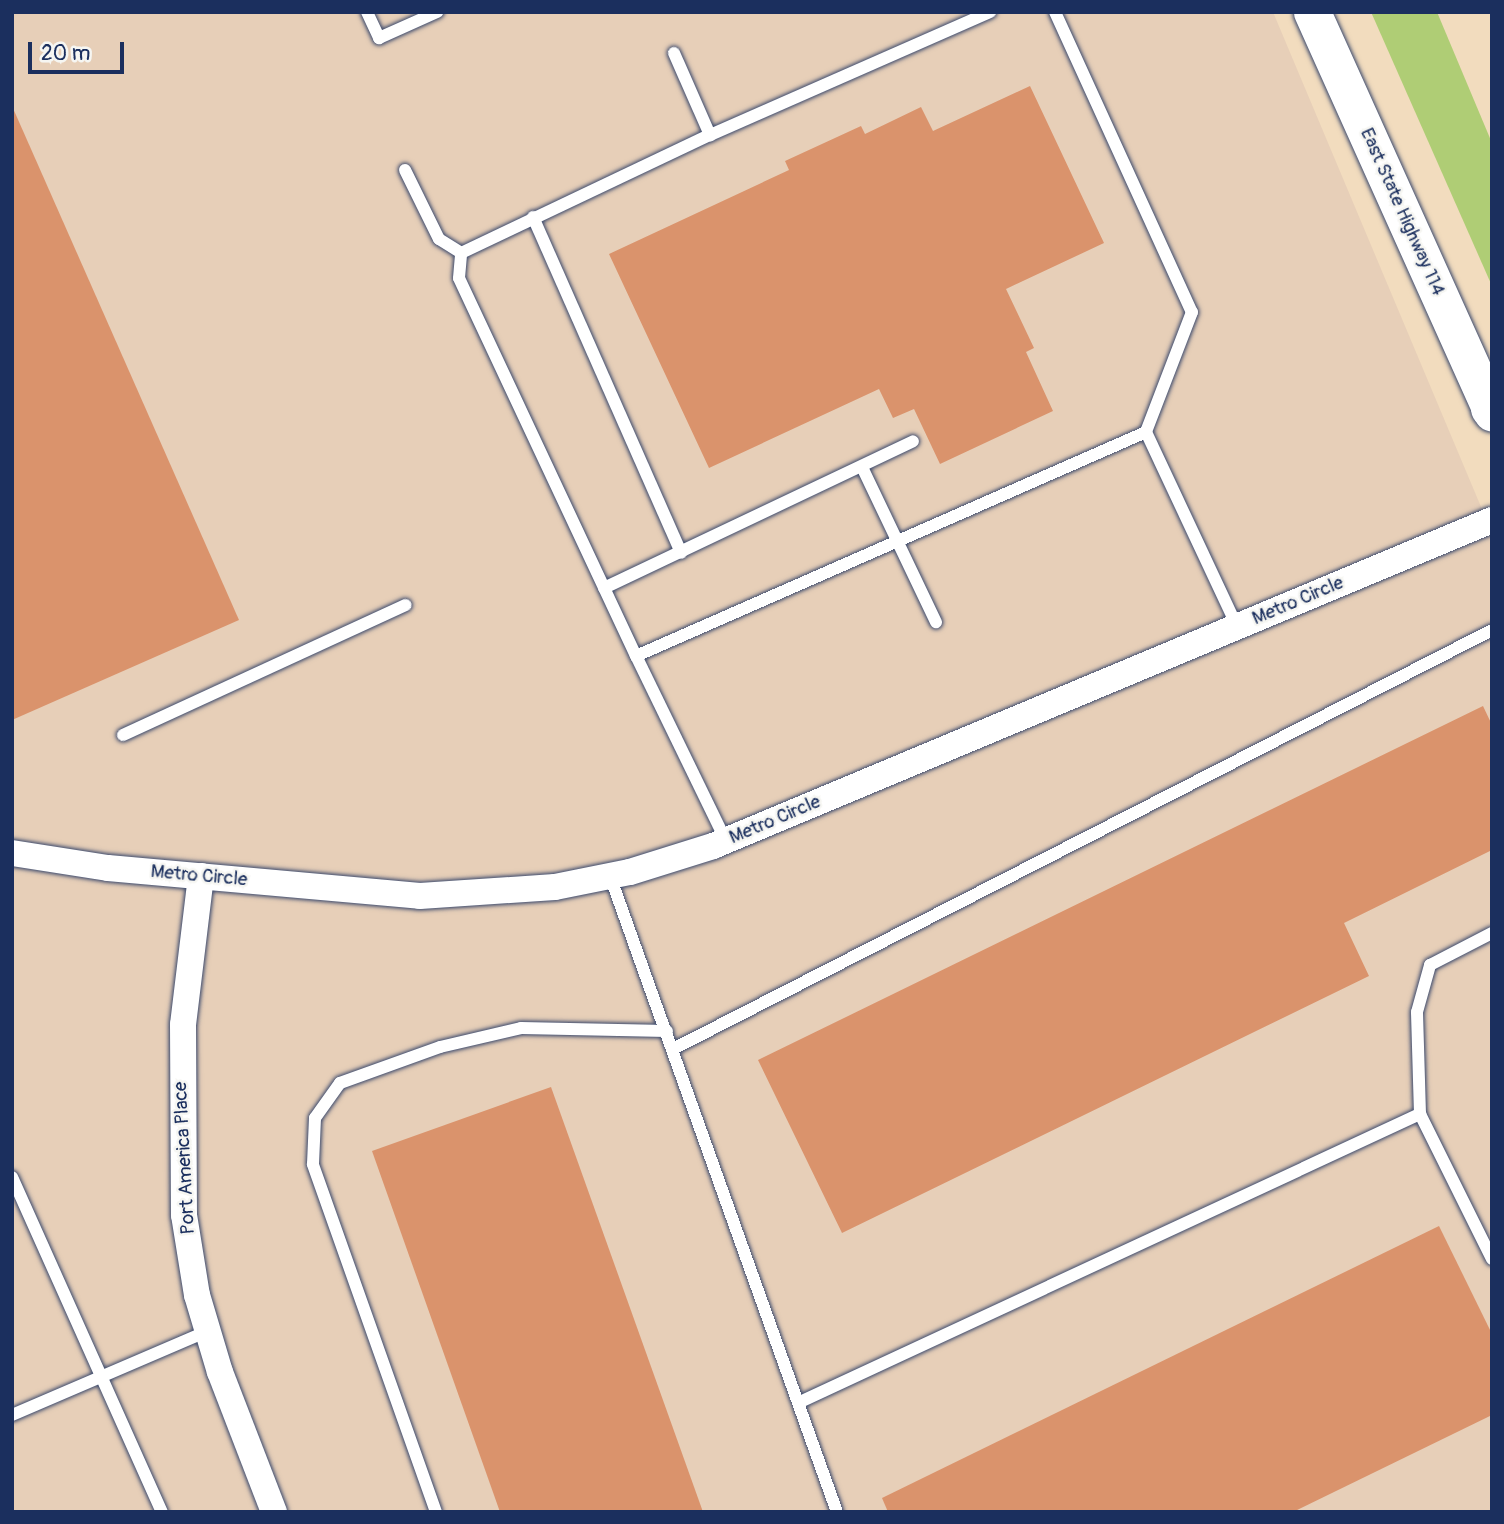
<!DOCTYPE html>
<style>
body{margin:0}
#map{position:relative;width:1504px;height:1524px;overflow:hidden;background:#f2dcbe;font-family:Pangolin,sans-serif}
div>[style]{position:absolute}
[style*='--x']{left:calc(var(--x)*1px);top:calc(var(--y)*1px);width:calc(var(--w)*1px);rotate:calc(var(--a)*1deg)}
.built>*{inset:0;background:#e7cfb8}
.green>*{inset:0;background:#afcd75}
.building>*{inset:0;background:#da936c}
.roads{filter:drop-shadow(0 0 2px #3b496c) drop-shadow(0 0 2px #3b496c)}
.lane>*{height:12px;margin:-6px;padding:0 6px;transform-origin:6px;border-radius:6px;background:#fff}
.street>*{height:26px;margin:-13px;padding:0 13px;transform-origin:13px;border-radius:13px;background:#fff}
.secondary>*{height:37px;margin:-18.5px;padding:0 18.5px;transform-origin:18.5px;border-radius:18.5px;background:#fff}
.highway>*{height:38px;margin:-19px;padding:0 19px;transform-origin:19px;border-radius:19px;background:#fff}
span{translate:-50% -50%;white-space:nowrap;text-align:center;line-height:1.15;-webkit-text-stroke:5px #f6f6f2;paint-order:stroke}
.street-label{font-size:19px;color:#1b2f5e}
.frame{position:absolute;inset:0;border:14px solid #1b2f5e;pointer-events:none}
.scale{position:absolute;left:28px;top:42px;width:96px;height:32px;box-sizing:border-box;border:4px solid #1b2f5e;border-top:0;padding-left:9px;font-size:21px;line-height:24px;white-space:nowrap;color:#1b2f5e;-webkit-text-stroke:5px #f6f6f2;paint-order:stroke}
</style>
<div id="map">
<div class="built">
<div style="clip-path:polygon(12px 12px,1273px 12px,1492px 533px,1492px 1512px,12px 1512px)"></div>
</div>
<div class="green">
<div style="clip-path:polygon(1371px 12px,1437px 12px,1492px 143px,1492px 286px)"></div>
</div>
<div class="building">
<div style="clip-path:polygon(1030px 86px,1104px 243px,1006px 289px,1034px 348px,1026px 352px,1053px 411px,940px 464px,914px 409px,893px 418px,879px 389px,709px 468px,609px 254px,789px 170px,785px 161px,861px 126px,865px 134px,921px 107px,933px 131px)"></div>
<div style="clip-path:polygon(12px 106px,239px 620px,12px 720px)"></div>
<div style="clip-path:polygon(1483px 706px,1492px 725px,1492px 850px,1344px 923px,1369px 976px,842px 1233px,758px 1060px)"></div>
<div style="clip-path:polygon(551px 1087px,703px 1512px,500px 1512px,372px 1151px)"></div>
<div style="clip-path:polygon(1439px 1226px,1492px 1334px,1492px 1415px,1293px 1512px,888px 1512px,882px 1498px)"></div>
</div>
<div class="roads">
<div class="lane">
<div style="--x:367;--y:12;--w:29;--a:65"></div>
<div style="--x:379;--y:38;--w:64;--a:-24.1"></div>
<div style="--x:1055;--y:12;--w:330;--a:65.5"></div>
<div style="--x:1192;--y:312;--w:129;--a:111"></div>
<div style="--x:1146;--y:432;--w:214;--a:64.9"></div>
<div style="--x:674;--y:53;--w:90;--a:66.3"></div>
<div style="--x:405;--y:170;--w:77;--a:63.8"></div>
<div style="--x:439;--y:239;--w:26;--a:32"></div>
<div style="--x:533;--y:217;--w:367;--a:66.2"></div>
<div style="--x:862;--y:467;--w:172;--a:64.5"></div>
<div style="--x:604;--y:588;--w:342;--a:-25.4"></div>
<div style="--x:636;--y:656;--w:417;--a:-115.1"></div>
<div style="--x:459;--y:278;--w:25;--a:-85"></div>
<div style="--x:461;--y:253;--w:276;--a:-25.4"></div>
<div style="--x:710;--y:135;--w:306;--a:-23.7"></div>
<div style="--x:123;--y:735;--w:311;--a:-24.7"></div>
<div style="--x:726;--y:841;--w:206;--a:-115.9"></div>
<div style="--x:636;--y:656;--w:557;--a:-23.71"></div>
<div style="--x:610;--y:876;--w:675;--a:70.36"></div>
<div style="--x:673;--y:1049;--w:920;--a:-27.09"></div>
<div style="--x:1420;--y:1114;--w:102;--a:-91.7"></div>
<div style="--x:1417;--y:1012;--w:49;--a:-74.5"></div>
<div style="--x:1430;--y:965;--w:70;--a:-27.3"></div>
<div style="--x:12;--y:1177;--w:367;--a:65.9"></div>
<div style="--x:800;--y:1402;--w:684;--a:-24.92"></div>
<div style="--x:1420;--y:1114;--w:162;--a:63.6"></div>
<div style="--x:12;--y:1415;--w:213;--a:-23.2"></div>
<div style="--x:436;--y:1512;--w:369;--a:-109.5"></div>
<div style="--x:313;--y:1164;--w:46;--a:-87.5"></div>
<div style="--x:315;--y:1118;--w:43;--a:-54.5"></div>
<div style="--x:340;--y:1083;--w:106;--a:-19.8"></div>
<div style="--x:440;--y:1047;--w:83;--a:-13.2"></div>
<div style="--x:521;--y:1028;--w:146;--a:1.2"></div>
</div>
<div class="street">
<div style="--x:12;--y:853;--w:97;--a:8.9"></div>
<div style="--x:108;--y:868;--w:313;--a:5.1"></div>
<div style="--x:420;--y:896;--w:135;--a:-3.8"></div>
<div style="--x:555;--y:887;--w:76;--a:-11.3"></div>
<div style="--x:630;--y:872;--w:87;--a:-17.4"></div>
<div style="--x:713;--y:846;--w:844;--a:-22.71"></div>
<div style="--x:201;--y:876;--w:150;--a:96.9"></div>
<div style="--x:183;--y:1025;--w:190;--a:89.7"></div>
<div style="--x:184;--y:1215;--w:81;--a:80.8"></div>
<div style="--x:197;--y:1295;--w:80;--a:73.4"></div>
<div style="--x:220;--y:1372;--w:150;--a:68.9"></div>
</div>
<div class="secondary">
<div style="--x:1312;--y:12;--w:439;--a:65.8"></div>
</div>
<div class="highway">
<div style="--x:1490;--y:409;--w:2;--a:27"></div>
</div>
</div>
<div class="street-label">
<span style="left:1402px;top:212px;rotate:66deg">East State Highway 114</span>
<span style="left:1298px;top:601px;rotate:-23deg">Metro Circle</span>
<span style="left:775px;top:820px;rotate:-23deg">Metro Circle</span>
<span style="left:199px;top:876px;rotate:5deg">Metro Circle</span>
<span style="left:185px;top:1158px;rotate:-93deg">Port America Place</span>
</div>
<div class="frame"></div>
<div class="scale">20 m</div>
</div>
